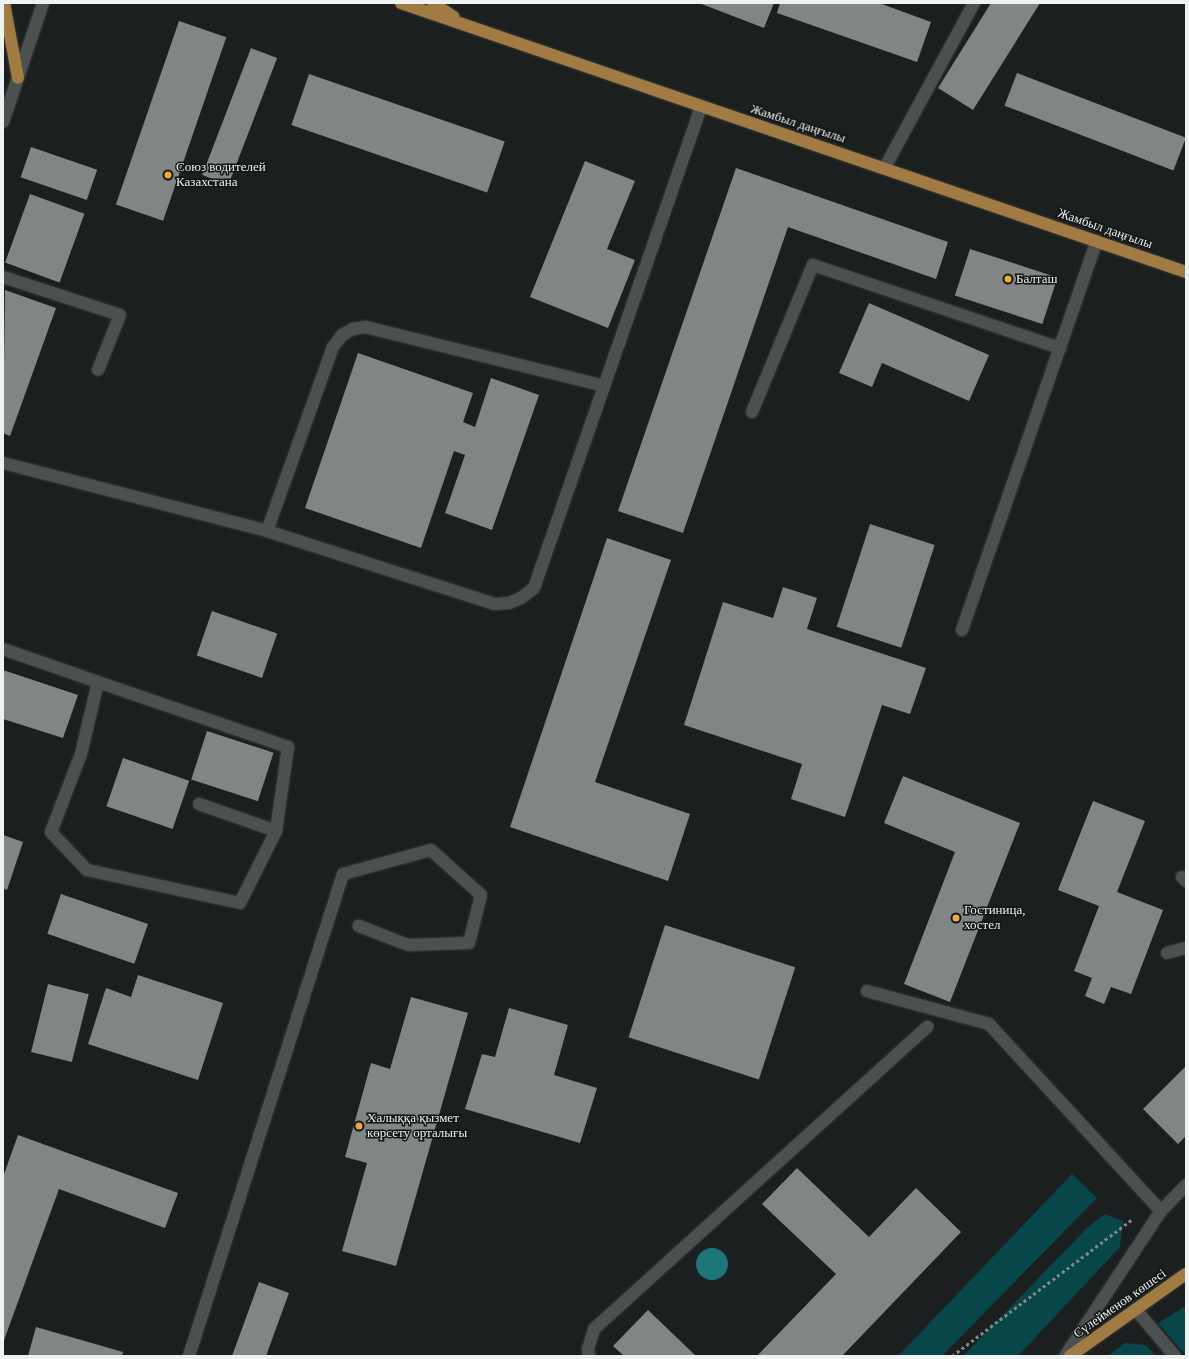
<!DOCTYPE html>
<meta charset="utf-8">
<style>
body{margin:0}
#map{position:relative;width:1189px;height:1359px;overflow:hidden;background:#1c1f1f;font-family:"Times New Roman",serif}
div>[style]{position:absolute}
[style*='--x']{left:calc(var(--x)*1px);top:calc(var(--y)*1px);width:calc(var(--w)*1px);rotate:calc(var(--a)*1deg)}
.green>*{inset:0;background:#074649}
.water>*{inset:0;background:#1d7579}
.round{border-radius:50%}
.building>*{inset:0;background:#818585;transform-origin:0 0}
.path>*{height:2.5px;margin-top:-1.25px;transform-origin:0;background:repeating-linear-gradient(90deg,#858888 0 3px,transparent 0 6px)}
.roads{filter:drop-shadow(0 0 1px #393c3c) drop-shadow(0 0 1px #393c3c)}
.minor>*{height:12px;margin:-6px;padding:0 6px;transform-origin:6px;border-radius:6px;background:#4c5050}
.major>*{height:12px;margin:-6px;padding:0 6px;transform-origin:6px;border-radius:6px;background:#a27b42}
.dots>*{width:11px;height:11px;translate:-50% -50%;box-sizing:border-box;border:2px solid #131616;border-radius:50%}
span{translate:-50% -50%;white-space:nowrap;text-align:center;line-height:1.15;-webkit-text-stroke:3px #131616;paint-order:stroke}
.street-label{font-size:13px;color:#eff2f2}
.poi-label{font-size:13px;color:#eff2f2}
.left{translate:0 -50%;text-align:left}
.frame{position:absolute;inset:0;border:4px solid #eff2f2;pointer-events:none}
</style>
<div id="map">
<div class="green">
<div style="clip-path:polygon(1072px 1174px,1097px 1198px,942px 1356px,898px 1356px)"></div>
<div style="clip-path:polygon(1105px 1214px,1123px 1221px,1120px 1247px,1018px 1356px,963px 1356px,1088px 1227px)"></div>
<div style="clip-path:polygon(1186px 1306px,1186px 1356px,1158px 1323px)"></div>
<div style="clip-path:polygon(1125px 1343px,1146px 1345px,1156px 1356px,1108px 1356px)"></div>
</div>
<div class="water">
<div class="round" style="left:696px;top:1248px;width:32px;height:32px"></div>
</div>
<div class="building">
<div style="clip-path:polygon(699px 3px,774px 3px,764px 28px)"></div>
<div style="clip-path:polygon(780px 3px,879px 3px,931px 22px,917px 62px,777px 13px)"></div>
<div style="clip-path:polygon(991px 3px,1040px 3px,973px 110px,938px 88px)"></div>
<div style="left:179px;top:21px;width:50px;height:194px;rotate:19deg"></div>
<div style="left:251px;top:48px;width:28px;height:136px;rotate:21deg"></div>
<div style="left:1017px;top:73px;width:181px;height:35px;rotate:21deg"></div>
<div style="left:309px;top:74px;width:207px;height:54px;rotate:19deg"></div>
<div style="left:31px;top:147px;width:70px;height:32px;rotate:19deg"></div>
<div style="clip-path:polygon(585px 161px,635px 181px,607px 249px,635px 260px,608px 328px,530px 297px)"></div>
<div style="clip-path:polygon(736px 168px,948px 242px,936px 279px,788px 227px,683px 533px,618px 511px)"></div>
<div style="left:30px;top:194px;width:58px;height:73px;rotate:20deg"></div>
<div style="left:970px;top:249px;width:92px;height:49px;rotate:18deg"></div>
<div style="clip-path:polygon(5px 290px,56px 308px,10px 436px,3px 433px)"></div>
<div style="clip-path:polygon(869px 303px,989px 355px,969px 401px,882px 363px,872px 387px,839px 373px)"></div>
<div style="clip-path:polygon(358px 353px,473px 393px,463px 422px,475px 427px,491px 378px,539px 395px,492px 530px,445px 513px,465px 455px,454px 451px,421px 548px,305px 508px)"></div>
<div style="left:870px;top:524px;width:68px;height:108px;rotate:18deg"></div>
<div style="clip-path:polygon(607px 538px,671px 560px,595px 782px,690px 814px,668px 881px,510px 827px)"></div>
<div style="clip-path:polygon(783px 587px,817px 598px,807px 629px,926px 668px,910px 714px,882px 705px,845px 817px,791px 799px,802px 764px,684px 725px,723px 602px,773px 618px)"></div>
<div style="left:212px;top:611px;width:69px;height:47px;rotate:19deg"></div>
<div style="clip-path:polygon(3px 670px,78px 695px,63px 738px,3px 719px)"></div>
<div style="left:207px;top:731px;width:70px;height:51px;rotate:18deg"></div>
<div style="left:123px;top:758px;width:70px;height:51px;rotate:19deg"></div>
<div style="clip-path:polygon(903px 776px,1020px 823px,950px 1002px,904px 984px,955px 852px,884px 823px)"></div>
<div style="clip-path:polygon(1093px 801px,1145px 821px,1117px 892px,1163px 910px,1131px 994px,1111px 987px,1104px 1004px,1085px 996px,1092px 978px,1074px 971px,1099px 906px,1058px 890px)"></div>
<div style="clip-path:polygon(3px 835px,23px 842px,7px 890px,3px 888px)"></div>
<div style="left:61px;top:894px;width:92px;height:42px;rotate:19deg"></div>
<div style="left:665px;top:925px;width:137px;height:118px;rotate:18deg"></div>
<div style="clip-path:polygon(138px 975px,223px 1003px,198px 1080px,88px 1044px,106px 988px,131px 997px)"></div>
<div style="left:48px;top:984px;width:42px;height:70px;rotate:14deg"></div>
<div style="clip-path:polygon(411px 997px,468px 1013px,396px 1266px,342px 1251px,367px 1163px,345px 1157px,371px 1063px,390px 1069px)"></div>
<div style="clip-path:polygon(509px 1008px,568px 1025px,554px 1075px,597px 1088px,580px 1143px,465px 1109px,482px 1054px,495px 1057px)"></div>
<div style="clip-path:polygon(1186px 1066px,1186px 1136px,1178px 1144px,1143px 1109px)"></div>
<div style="clip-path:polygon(18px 1135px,178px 1193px,165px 1228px,59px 1189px,3px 1343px,3px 1177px)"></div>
<div style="clip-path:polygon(797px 1168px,869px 1237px,916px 1188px,961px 1232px,842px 1356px,757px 1356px,836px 1274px,762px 1204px)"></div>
<div style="clip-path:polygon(259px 1282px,289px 1293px,266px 1356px,232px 1356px)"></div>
<div style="clip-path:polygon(648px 1310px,696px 1356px,624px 1356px,613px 1346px)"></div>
<div style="clip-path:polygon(36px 1327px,123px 1352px,122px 1356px,28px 1356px)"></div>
</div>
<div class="path">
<div style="--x:952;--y:1356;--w:225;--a:-37.2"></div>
</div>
<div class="roads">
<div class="minor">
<div style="--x:3;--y:122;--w:126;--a:-71.4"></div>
<div style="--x:885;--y:167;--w:187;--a:-61.5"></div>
<div style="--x:3;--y:277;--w:123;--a:18"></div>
<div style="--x:120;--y:315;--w:59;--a:111.8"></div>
<div style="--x:752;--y:412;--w:159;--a:-67.5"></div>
<div style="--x:813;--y:265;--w:261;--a:18.6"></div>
<div style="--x:3;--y:463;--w:273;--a:14.4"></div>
<div style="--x:267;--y:531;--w:239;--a:17.8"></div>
<div style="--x:495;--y:604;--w:14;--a:-4"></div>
<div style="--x:509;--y:603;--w:13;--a:-23"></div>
<div style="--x:521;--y:598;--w:16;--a:-38"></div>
<div style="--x:534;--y:588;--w:509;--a:-70.85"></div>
<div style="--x:267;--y:531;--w:195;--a:-70.3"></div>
<div style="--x:333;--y:347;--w:15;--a:-53"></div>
<div style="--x:342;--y:335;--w:13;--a:-29"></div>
<div style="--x:353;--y:329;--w:13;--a:-9"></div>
<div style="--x:366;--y:327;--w:245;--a:13.9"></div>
<div style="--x:962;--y:630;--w:412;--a:-70.9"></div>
<div style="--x:3;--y:649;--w:101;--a:19.2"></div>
<div style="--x:98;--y:682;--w:201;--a:18.9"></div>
<div style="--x:288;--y:747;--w:85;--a:98.1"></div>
<div style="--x:276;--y:831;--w:80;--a:116.6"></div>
<div style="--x:240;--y:903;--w:157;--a:-167.8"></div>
<div style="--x:87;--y:870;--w:52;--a:-133.5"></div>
<div style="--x:51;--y:832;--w:84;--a:-69"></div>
<div style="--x:81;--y:754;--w:74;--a:-76.7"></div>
<div style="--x:199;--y:804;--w:82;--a:19.3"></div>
<div style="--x:1182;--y:877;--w:6;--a:45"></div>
<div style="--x:1167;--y:953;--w:20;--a:-15"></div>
<div style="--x:867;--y:991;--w:126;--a:15.1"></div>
<div style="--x:989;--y:1024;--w:254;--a:47.4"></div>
<div style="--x:1136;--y:1310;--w:60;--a:49.7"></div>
<div style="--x:189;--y:1356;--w:506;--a:-72.28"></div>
<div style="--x:343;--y:874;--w:91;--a:-15.3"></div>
<div style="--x:431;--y:850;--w:67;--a:42"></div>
<div style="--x:481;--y:895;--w:49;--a:104"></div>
<div style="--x:469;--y:943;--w:61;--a:178.1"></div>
<div style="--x:408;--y:945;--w:53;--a:-158.8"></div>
<div style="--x:589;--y:1356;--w:7;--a:-98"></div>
<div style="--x:588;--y:1349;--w:21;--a:-73"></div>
<div style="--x:594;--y:1329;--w:450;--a:-42.2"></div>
<div style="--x:1065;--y:1356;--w:174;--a:-56.5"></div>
<div style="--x:1161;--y:1211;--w:36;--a:-46"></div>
</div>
<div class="major">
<div style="--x:4;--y:3;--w:76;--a:79.4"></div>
<div style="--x:401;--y:3;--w:830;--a:18.92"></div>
<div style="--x:433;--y:3;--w:25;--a:34"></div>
<div style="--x:1070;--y:1356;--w:142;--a:-35.3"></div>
</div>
</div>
<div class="dots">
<div style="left:168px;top:175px;background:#f1a63f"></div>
<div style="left:1008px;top:279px;background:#f1a63f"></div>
<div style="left:956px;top:918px;background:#f1a63f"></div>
<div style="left:359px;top:1126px;background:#f1a63f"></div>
</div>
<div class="street-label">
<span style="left:798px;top:124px;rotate:18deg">Жамбыл даңғылы</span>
<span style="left:1105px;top:229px;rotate:19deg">Жамбыл даңғылы</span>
<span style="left:1120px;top:1304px;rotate:-35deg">Сүлейменов көшесі</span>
</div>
<div class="poi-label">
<span class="left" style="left:176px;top:175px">Союз водителей<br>Казахстана</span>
<span class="left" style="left:1016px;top:279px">Балташ</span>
<span class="left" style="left:964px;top:918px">Гостиница,<br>хостел</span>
<span class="left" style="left:367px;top:1126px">Халыққа қызмет<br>көрсету орталығы</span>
</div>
<div class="frame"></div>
</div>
